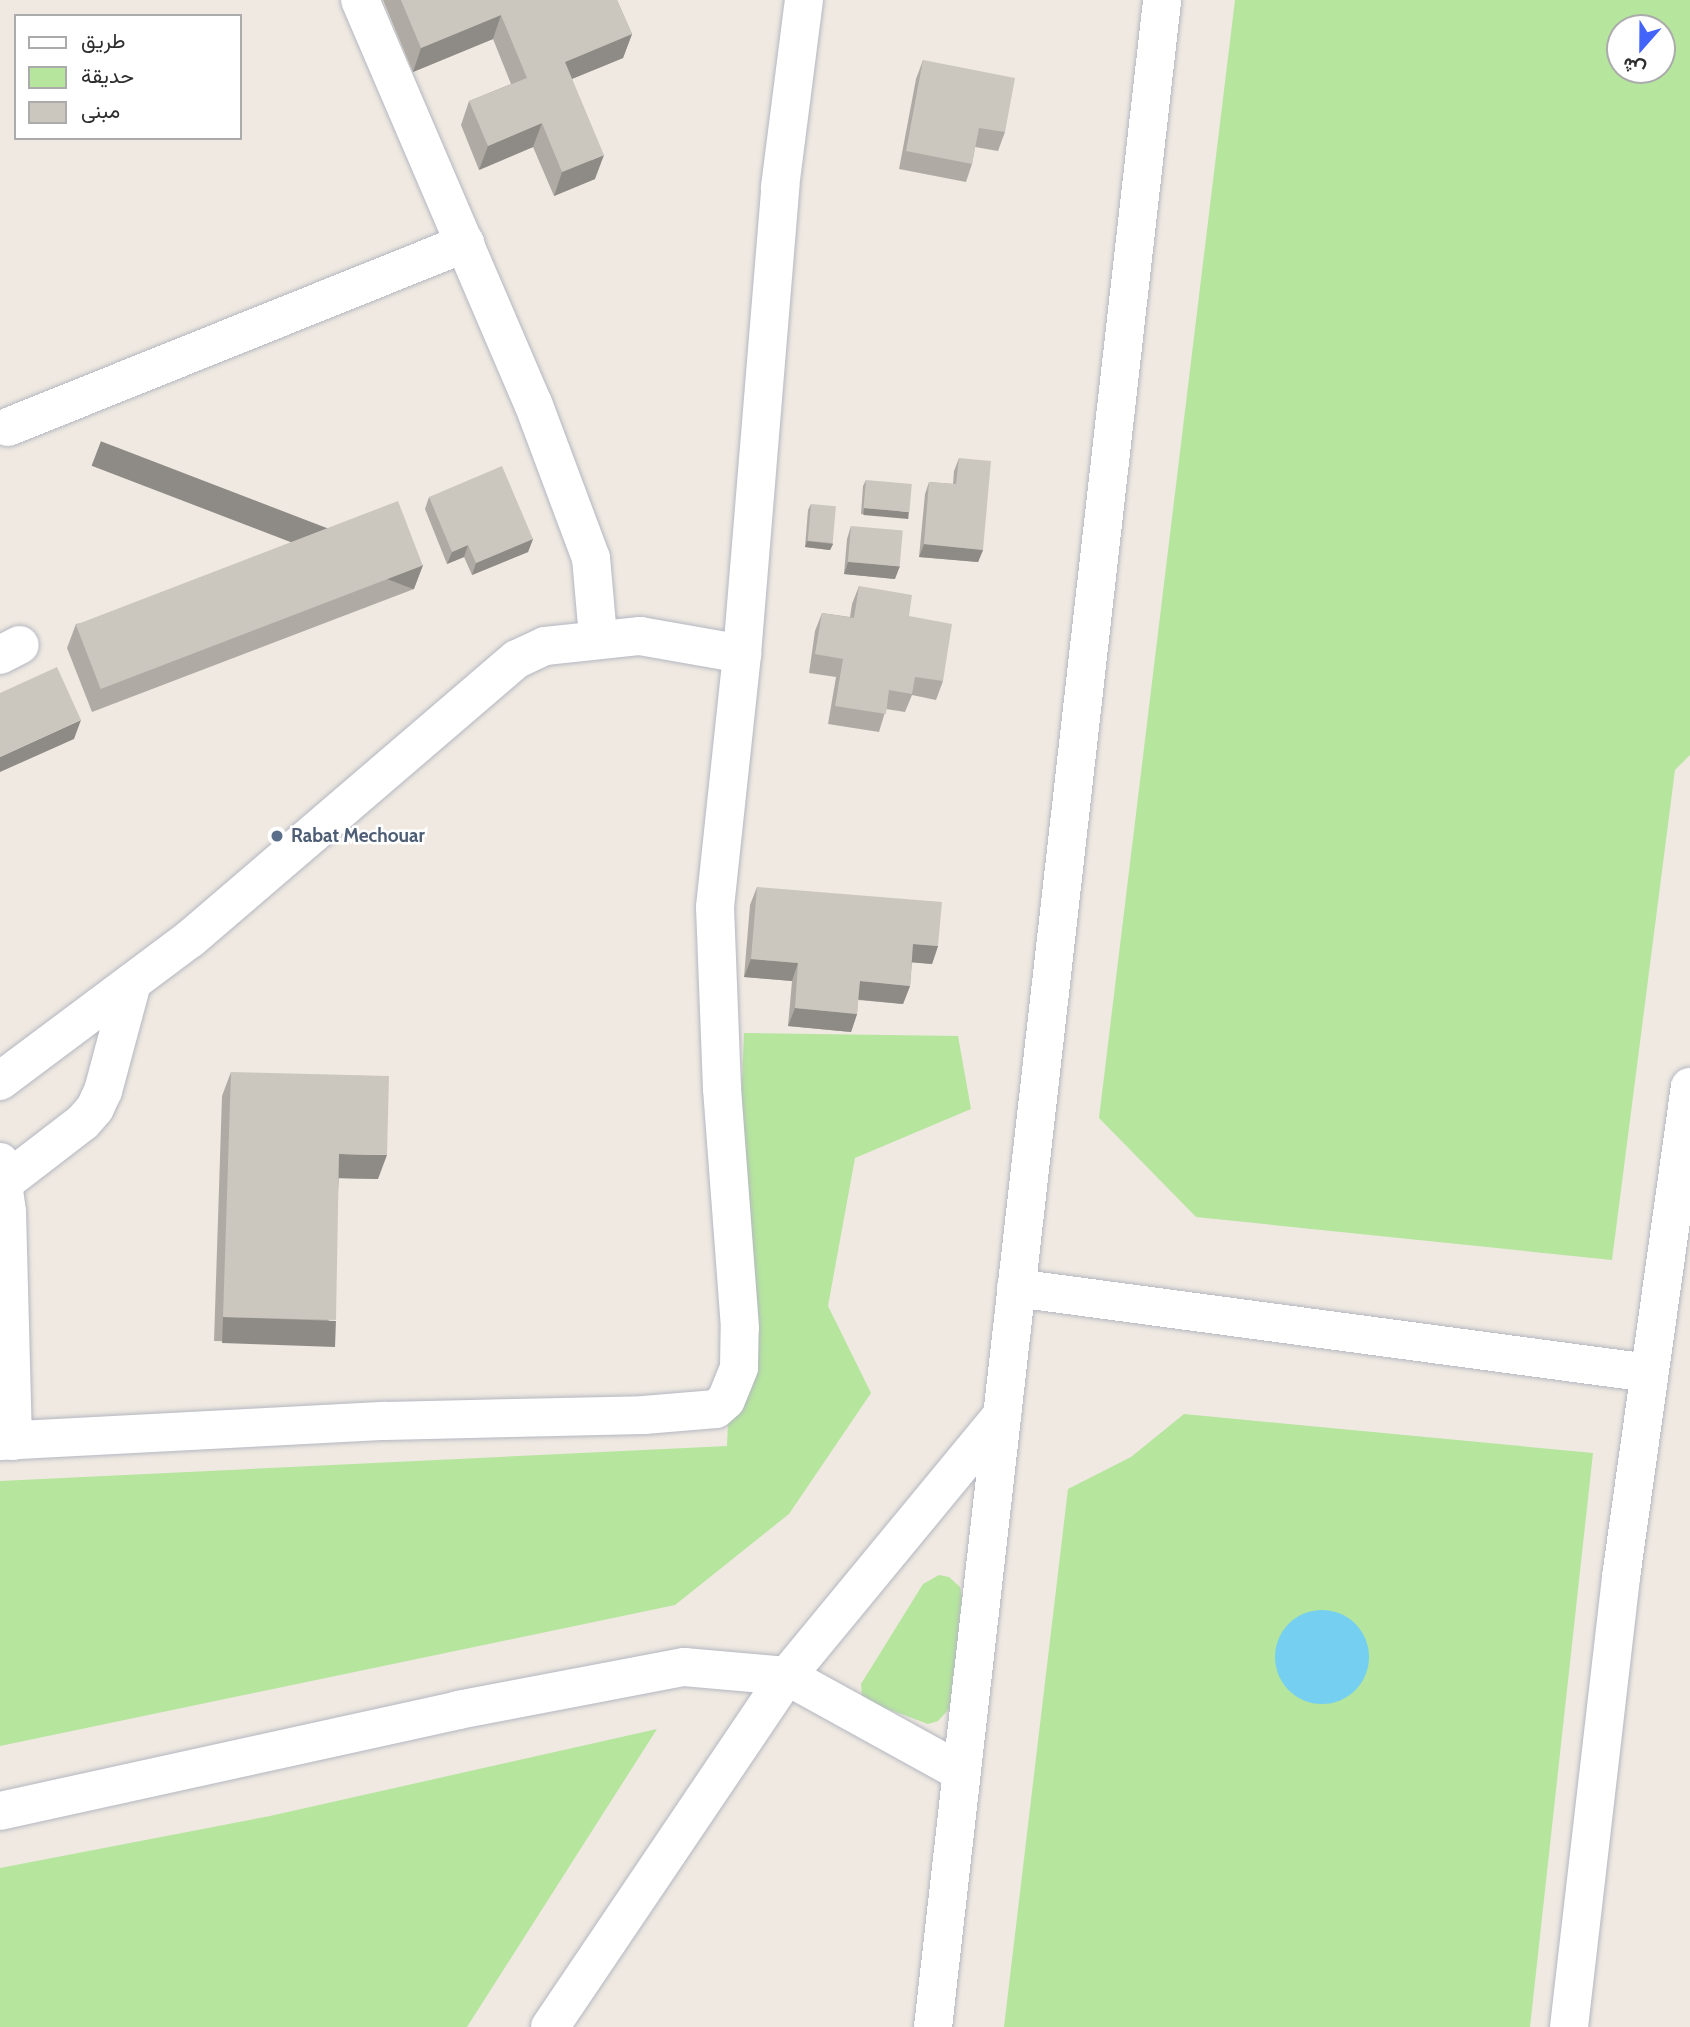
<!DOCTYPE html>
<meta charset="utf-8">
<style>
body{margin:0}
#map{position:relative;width:1690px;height:2027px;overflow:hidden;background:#efe9e1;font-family:Cabin,Vazirmatn,sans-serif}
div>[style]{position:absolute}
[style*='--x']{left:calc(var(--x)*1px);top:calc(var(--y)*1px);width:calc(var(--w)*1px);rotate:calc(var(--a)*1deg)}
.green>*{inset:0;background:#b6e59e}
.water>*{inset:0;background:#75cff0}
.round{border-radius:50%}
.roads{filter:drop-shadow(0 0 2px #b4b7c1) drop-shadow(0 0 2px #b4b7c1)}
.minor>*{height:38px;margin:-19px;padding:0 19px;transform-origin:19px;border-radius:19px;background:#fff}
.wall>*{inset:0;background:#afaba4}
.shaded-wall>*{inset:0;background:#8e8b86;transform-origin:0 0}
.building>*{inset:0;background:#cbc7bf;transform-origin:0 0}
.dots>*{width:19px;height:19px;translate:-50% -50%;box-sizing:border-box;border:4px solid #fff;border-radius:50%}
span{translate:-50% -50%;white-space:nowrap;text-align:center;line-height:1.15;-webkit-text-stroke:5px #fff;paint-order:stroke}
.service-label{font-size:19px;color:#4e5e75;font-weight:700}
.left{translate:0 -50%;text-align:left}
.legend{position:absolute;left:14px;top:14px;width:228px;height:126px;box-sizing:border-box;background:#fff;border:2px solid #ababab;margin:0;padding:9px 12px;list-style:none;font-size:21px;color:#2e2e2e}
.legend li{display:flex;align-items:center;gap:14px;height:35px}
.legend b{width:35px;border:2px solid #ababab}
.north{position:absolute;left:1606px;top:14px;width:70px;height:70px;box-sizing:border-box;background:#fff;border:2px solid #ababab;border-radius:50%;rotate:201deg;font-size:19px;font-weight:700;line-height:28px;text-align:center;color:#2e2e2e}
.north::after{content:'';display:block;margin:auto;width:24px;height:32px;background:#4264fb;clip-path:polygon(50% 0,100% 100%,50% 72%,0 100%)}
</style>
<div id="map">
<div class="green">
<div style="clip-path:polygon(evenodd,1235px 0,1690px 0,1690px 755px,1675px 770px,1612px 1260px,1196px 1217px,1099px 1118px,1235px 0,1662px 28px,1662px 70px,1620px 70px,1620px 28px,1662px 28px)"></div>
<div style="clip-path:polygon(744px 1033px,958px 1036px,971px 1109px,855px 1158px,828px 1306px,871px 1393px,789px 1514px,675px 1605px,0 1746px,0 1481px,727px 1446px)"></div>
<div style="clip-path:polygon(1184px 1414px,1593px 1453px,1530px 2027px,1004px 2027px,1068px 1489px,1131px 1457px)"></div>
<div style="clip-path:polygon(939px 1575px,949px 1577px,960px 1587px,962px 1598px,951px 1707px,938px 1721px,928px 1724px,869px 1702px,862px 1696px,861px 1684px,923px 1584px)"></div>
<div style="clip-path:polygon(657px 1729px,467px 2027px,0 2027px,0 1868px,270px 1816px)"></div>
</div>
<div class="water">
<div class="round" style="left:1275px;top:1610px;width:94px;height:94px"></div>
</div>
<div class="roads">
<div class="minor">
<div style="--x:360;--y:0;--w:439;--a:66.8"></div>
<div style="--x:533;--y:403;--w:165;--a:69.5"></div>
<div style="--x:591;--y:558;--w:79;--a:84.9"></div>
<div style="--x:8;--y:427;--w:493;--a:-21.9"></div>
<div style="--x:0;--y:655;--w:22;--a:-27"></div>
<div style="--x:0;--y:1081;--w:237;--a:-36.8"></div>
<div style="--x:190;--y:939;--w:430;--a:-40.6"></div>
<div style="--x:517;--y:659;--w:31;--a:-25"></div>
<div style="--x:545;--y:646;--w:96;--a:-6"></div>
<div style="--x:640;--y:636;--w:104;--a:10"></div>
<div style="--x:0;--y:1162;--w:50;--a:82"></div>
<div style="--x:7;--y:1212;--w:229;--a:88.5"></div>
<div style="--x:5;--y:1182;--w:98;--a:-37.6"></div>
<div style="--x:83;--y:1122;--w:18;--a:-49"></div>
<div style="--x:95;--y:1108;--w:19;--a:-65"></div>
<div style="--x:103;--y:1091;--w:112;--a:-75"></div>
<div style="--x:1016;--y:1288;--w:639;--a:7.65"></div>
<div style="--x:0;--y:1441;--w:386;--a:-3"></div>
<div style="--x:385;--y:1421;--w:259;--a:-1.3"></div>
<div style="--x:644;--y:1415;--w:72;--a:-4.8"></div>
<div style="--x:716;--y:1409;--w:13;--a:-42"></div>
<div style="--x:726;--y:1400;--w:35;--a:-68"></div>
<div style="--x:739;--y:1367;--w:39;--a:-89"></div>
<div style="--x:740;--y:1328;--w:240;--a:-94.3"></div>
<div style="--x:722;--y:1089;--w:182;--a:-92.2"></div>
<div style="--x:715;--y:907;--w:254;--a:-83.9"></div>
<div style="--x:742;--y:654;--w:469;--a:-85.3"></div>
<div style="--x:780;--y:187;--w:189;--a:-82.7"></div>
<div style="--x:0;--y:1811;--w:469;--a:-12.4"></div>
<div style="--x:458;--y:1710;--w:230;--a:-10.8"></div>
<div style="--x:684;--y:1667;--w:103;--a:5"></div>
<div style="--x:787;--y:1676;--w:199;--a:28.9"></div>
<div style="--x:550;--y:2027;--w:424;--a:-56"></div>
<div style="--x:787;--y:1676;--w:338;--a:-50.5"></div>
<div style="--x:933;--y:2027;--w:2040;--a:-83.55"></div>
<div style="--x:1569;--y:2027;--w:453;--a:-83.4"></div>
<div style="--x:1621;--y:1577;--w:495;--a:-82"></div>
</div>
</div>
<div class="wall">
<div style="clip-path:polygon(383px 0,617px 0,632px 34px,623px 58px,572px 79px,595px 179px,554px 196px,533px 147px,479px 170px,461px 125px,469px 101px,511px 84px,493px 39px,413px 72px)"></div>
<div style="clip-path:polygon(923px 60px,1005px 132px,998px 151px,975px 147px,972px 164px,966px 182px,899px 169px,916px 79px)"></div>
<div style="clip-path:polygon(959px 458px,983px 550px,978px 562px,919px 557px,925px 494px,929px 482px,953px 484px,954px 471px)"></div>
<div style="clip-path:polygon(866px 480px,907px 518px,861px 514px,863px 486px)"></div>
<div style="clip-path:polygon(429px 497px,533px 539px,528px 552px,472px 575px,464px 557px,447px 564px,425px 509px)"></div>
<div style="clip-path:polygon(811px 504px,833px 544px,830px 550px,805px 547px,808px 510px)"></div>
<div style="clip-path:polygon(851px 526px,895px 579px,844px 574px,847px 539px)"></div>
<div style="clip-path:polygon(423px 565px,414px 589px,92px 712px,67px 648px,76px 624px)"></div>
<div style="clip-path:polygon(859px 586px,909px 616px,943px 681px,936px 700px,912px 695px,905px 712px,886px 709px,879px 732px,828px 724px,836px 677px,809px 673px,815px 631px,822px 613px,850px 617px,852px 604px)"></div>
<div style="clip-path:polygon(757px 887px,938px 946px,932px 964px,912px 962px,910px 986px,903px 1004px,858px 1000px,857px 1014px,851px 1032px,788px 1026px,792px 981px,744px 977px,750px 905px)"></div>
<div style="clip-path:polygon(231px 1072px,378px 1179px,339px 1178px,327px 1344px,214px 1341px,222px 1096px)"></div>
</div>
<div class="shaded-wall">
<div style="clip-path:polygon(501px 15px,493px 39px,413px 72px,421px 48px)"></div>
<div style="clip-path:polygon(632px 34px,623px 58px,557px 85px,565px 62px)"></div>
<div style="clip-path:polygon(542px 123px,533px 147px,479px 170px,488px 146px)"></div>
<div style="clip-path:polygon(604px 155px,595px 179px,554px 196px,562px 172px)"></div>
<div style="left:864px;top:508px;width:45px;height:7px;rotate:5deg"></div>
<div style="clip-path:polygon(533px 539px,528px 552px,472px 575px,476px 563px)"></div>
<div style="clip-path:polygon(807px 541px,833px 544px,830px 550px,805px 547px)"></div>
<div style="clip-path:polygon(924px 544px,983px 550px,978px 562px,919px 557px)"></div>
<div style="clip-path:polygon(468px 545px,464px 557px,447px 564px,452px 552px)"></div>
<div style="clip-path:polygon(848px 562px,900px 566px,895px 579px,844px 574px)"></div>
<div style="left:423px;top:565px;width:26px;height:345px;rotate:111deg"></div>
<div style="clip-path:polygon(81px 720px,74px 739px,0 772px,0 757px)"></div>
<div style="clip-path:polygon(913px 944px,938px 946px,932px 964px,907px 962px)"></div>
<div style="clip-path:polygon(751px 959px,798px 963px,792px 981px,744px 977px)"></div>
<div style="clip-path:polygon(860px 981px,910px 986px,903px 1004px,853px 999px)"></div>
<div style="clip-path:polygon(795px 1008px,857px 1014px,851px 1032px,788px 1026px)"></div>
<div style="clip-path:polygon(339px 1154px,387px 1155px,378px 1179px,330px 1178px)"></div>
<div style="left:223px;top:1317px;width:113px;height:26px;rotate:2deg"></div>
</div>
<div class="building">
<div style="clip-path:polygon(401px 0,617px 0,632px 34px,565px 62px,604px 155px,562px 172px,542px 123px,488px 146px,469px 101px,527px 78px,501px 15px,421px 48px)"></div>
<div style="clip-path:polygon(923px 60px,1015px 78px,1005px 132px,979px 128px,972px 164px,906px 151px)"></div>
<div style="clip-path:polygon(959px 458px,991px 461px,983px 550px,924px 544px,929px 482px,956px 484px)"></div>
<div style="clip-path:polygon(502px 466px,533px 539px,476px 563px,468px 545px,452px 552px,429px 497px)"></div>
<div style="left:866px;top:480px;width:46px;height:28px;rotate:5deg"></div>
<div style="left:398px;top:501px;width:69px;height:345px;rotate:69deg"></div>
<div style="left:811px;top:504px;width:25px;height:37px;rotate:5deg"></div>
<div style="left:851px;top:526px;width:52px;height:36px;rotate:5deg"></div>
<div style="clip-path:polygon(859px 586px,912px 595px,909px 616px,952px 624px,943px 681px,915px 677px,912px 694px,889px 690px,886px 714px,835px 706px,843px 659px,815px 654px,822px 613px,854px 618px)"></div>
<div style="clip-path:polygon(57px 667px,81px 720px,0 757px,0 693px)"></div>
<div style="clip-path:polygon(757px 887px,942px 902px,938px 946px,913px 944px,910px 986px,860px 981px,857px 1014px,795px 1008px,798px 963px,751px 959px)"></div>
<div style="clip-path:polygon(231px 1072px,389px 1076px,387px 1155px,339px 1154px,336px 1320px,223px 1317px)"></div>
</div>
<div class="dots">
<div style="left:277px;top:836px;background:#5c6f8a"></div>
</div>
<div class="service-label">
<span class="left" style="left:291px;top:836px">Rabat Mechouar</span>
</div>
<ul class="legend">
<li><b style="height:9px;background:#fff"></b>طريق</li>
<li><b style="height:19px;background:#b6e59e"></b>حديقة</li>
<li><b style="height:19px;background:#cbc7bf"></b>مبنى</li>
</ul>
<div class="north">ش</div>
</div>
